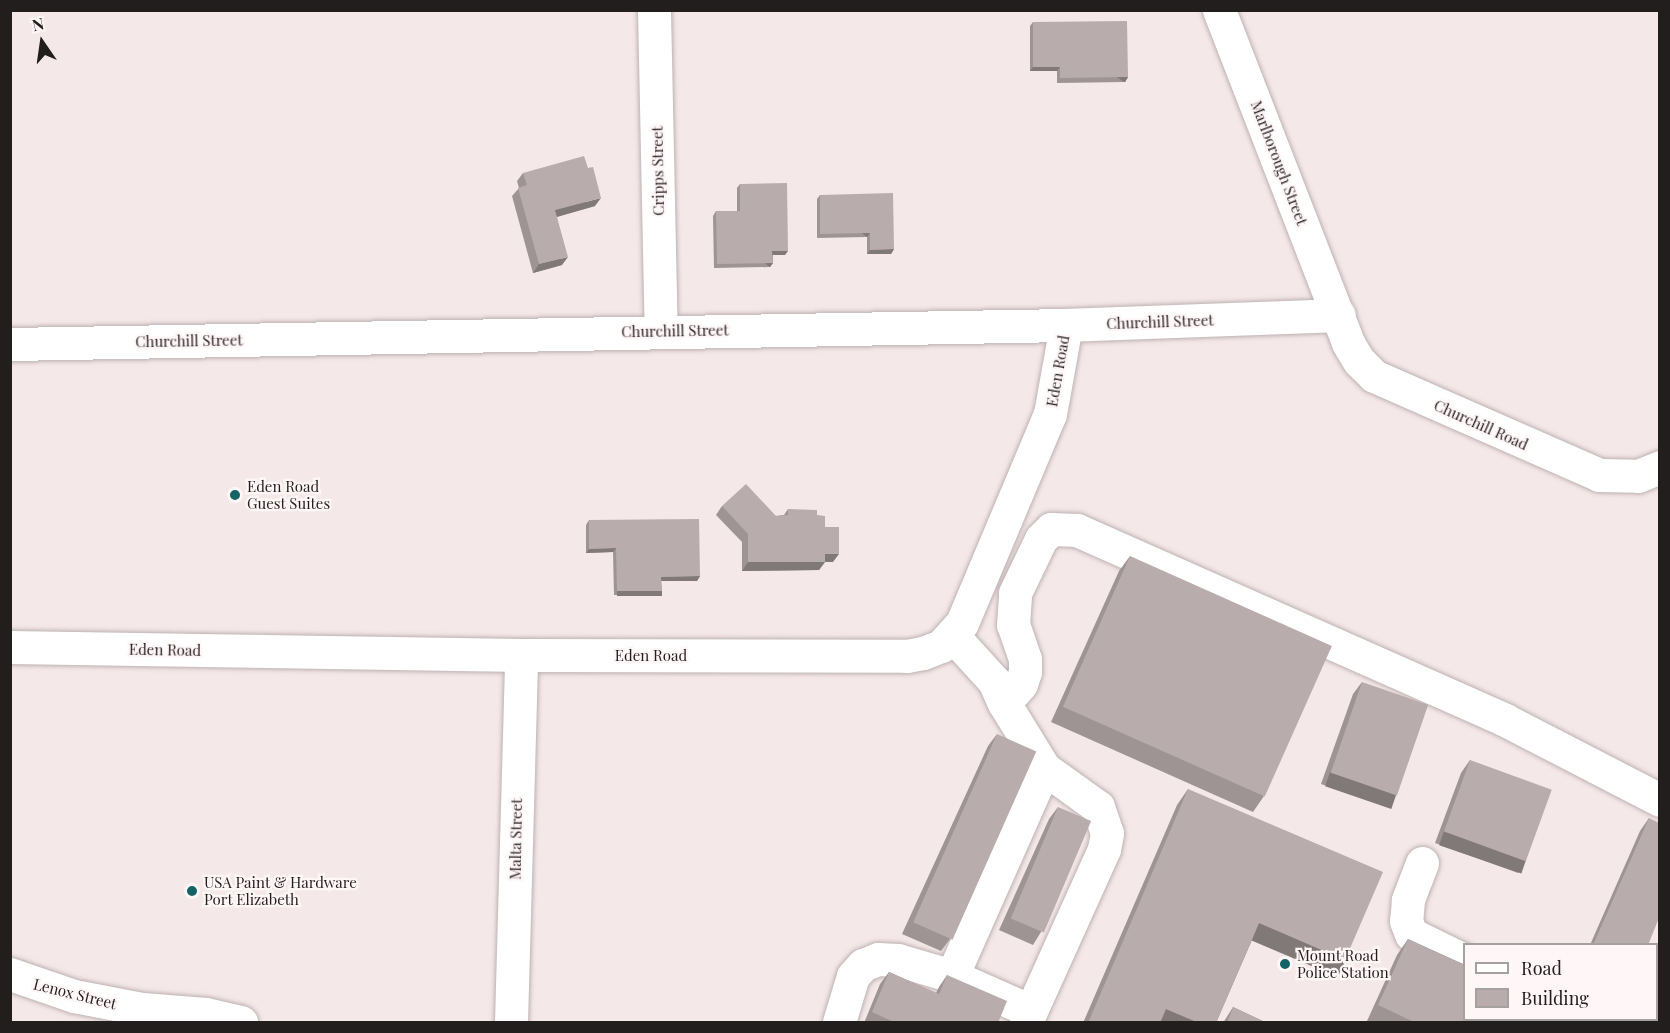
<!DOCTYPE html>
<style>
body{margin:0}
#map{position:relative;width:1670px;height:1033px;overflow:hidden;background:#f5e8e8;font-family:"Playfair Display",serif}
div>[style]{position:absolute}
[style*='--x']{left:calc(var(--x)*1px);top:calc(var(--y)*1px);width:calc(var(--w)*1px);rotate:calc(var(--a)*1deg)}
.roads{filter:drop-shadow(0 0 2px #bdb1b1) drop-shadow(0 0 2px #bdb1b1)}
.minor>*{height:33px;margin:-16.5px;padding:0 16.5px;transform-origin:16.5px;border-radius:16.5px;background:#fff}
.wall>*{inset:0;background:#9e9494}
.shaded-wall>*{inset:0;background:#817878;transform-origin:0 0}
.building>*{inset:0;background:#b8acac;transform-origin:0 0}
.dots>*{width:16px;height:16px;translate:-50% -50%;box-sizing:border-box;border:3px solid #fff7f7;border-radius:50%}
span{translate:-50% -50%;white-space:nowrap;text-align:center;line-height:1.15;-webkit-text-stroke:4.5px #fff7f7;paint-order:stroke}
.street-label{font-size:15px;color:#231e1e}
.poi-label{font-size:15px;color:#231e1e}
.left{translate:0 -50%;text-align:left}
.frame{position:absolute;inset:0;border:12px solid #231e1e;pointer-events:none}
.legend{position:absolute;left:1463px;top:943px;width:195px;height:78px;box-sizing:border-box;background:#fff7f7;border:2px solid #a7a0a0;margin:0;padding:8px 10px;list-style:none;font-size:18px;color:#231e1e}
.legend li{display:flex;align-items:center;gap:12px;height:30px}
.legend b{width:30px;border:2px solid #a7a0a0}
.north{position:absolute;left:12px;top:12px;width:60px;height:60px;-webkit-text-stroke:4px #fff7f7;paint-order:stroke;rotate:347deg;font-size:16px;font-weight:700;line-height:24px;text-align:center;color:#231e1e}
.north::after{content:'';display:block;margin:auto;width:21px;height:27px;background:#231e1e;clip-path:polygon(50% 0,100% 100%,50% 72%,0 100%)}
</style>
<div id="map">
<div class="roads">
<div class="minor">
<div style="--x:654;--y:10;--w:321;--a:88.8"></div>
<div style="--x:1219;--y:10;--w:357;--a:68.8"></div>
<div style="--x:1348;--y:343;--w:21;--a:59"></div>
<div style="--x:1359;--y:361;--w:21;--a:45"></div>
<div style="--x:1374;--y:376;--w:246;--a:23.7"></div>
<div style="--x:1599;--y:475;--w:39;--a:1"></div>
<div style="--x:1638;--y:476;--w:24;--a:-22"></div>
<div style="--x:10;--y:344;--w:1056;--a:-1.03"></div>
<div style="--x:1066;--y:325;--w:273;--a:-2.1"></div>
<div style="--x:952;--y:635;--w:62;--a:47.6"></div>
<div style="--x:994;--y:681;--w:24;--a:66"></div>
<div style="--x:10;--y:647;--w:511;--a:0.9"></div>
<div style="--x:521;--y:655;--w:386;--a:0.1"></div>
<div style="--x:907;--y:656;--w:16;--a:-11"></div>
<div style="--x:923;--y:653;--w:19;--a:-21"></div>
<div style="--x:941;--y:646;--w:31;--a:-48"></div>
<div style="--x:962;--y:623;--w:227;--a:-67.2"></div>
<div style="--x:1050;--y:414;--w:90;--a:-79.8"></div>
<div style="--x:1422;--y:863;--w:40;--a:111"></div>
<div style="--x:1408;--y:900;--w:21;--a:95"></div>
<div style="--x:1406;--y:921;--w:14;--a:69"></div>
<div style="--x:1411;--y:934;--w:59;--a:26.1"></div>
<div style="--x:10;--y:974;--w:68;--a:19"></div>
<div style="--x:74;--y:996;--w:69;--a:10.8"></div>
<div style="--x:142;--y:1009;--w:64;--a:4.5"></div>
<div style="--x:206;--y:1014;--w:36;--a:13"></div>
<div style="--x:952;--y:976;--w:227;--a:-66.1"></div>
<div style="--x:1656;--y:994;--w:6;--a:-51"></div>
<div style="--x:511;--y:1022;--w:367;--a:-88.4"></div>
<div style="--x:839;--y:1022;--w:48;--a:-73.1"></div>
<div style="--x:853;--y:976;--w:15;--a:-48"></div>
<div style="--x:863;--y:965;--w:16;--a:-22"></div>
<div style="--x:878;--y:959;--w:20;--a:3"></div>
<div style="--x:898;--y:960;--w:56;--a:16.5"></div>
<div style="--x:952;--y:976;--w:86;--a:23.9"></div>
<div style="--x:1026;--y:1022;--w:190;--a:-65.7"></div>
<div style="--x:1104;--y:849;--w:16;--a:-79"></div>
<div style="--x:1107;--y:833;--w:28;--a:-109"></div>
<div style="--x:1098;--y:807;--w:67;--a:-144.2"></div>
<div style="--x:1044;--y:768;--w:76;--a:-121.6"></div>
<div style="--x:1004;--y:703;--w:25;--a:-48"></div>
<div style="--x:1021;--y:684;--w:13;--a:-72"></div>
<div style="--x:1025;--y:672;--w:13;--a:-90"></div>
<div style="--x:1025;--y:659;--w:36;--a:-109"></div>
<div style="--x:1013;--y:625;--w:32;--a:-86"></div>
<div style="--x:1015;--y:593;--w:60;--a:-64.3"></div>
<div style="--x:1041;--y:539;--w:14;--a:-45"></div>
<div style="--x:1051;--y:529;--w:26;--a:2"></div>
<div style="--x:1077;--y:530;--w:468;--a:23.9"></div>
<div style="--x:1505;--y:720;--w:174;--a:27.3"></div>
<div style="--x:1641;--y:1022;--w:3;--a:-45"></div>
</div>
</div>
<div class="wall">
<div style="clip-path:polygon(1033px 22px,1128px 77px,1125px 82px,1057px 83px,1057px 71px,1030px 71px,1030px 26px)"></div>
<div style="clip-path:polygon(523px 173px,595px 206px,557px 217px,562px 265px,533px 273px,512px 196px,519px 188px,517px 181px)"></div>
<div style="clip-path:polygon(740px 184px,785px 255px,773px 255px,773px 263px,770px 267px,714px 268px,713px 216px,716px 211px,737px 211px,737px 188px)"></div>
<div style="clip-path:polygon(820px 195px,894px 249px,891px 254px,867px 254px,867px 237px,817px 238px,817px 199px)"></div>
<div style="clip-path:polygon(722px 506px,776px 516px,784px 515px,788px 509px,817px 515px,825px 527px,833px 562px,825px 562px,819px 570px,742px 571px,742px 542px,716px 515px)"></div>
<div style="clip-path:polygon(589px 520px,700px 576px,697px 581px,661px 581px,662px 591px,659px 595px,614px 595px,613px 552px,586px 553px,586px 525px)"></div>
<div style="clip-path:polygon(1130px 556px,1264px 796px,1253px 812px,1051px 722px,1119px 571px)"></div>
<div style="clip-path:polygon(1362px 682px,1387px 807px,1321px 784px,1353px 694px)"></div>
<div style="clip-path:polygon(997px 734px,950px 939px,941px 951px,902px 934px,988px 746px)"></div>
<div style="clip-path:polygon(1470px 760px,1526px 860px,1518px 873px,1435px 843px,1461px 773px)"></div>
<div style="clip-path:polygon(1188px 789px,1334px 975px,1252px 940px,1216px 1023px,1083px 1023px,1177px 805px)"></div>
<div style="clip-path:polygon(1058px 807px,1041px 932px,1033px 945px,999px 930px,1049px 819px)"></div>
<div style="clip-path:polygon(1649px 818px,1648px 945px,1590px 945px,1640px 831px)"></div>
<div style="clip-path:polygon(1408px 939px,1593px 1023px,1370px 1023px,1367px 1021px,1397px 955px)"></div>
<div style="clip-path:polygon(889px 972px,936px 993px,939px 987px,947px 975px,998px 1023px,864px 1023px,880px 984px)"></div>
<div style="clip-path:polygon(1233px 1007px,1267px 1023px,1223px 1023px)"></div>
</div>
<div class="shaded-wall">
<div style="clip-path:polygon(1033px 67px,1060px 67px,1057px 71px,1030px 71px)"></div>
<div style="left:1128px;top:77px;width:6px;height:68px;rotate:121deg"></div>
<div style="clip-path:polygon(601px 198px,595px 206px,549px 219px,555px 210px)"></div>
<div style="left:870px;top:233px;width:5px;height:50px;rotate:127deg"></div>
<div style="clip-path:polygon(894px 249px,891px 254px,867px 254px,870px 250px)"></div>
<div style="clip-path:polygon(772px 251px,788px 251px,785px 255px,769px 255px)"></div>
<div style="clip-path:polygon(568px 257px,562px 265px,533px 273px,539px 264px)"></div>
<div style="left:773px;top:263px;width:5px;height:56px;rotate:127deg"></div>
<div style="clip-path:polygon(616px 548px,613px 552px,586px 553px,589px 549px)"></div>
<div style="clip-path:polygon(825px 554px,839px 554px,833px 562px,825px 562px,819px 570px,742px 571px,748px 562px)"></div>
<div style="clip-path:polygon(700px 576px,697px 581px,658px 581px,661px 577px)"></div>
<div style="left:617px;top:591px;width:45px;height:5px"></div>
<div style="left:1330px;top:772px;width:70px;height:15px;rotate:19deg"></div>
<div style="left:1444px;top:831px;width:87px;height:15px;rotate:19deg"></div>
<div style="left:1259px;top:923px;width:94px;height:19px;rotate:23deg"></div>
<div style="clip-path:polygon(1166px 1009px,1199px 1023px,1157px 1023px)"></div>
</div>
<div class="building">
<div style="clip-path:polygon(1127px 21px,1128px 77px,1060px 78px,1060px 67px,1033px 67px,1033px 22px)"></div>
<div style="clip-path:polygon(584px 156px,588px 168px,593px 167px,601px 198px,555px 210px,568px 257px,539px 264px,518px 188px,527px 185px,523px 173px)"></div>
<div style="clip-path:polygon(787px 183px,788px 251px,772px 251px,773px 263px,717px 264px,716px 211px,740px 211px,740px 184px)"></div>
<div style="clip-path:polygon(893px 193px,894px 249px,870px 250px,870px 233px,820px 234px,820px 195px)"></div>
<div style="clip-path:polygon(746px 484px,776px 516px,788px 515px,788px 509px,817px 510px,817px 515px,825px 516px,825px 527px,839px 527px,839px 554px,825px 554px,825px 562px,748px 562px,748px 534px,722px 506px)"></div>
<div style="clip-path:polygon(699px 519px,700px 576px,661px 577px,662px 591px,617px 591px,616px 548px,589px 549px,589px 520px)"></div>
<div style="left:1130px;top:556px;width:221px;height:165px;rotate:24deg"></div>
<div style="left:1362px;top:682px;width:70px;height:96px;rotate:19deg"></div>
<div style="left:997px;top:734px;width:43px;height:206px;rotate:24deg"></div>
<div style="left:1470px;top:760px;width:87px;height:76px;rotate:20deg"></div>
<div style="clip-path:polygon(1188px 789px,1383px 872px,1345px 960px,1259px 923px,1216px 1023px,1199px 1023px,1166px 1009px,1160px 1023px,1088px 1023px)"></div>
<div style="left:1058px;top:807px;width:36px;height:121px;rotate:23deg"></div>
<div style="clip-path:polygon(1649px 818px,1659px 823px,1659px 918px,1648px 945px,1593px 945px)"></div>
<div style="clip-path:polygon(1408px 939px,1464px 965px,1464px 1020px,1587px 1020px,1593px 1023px,1416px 1023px,1378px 1005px)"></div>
<div style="clip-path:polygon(889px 972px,939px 994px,947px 975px,1007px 1001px,998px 1023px,896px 1023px,872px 1012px)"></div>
<div style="clip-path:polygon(1233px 1007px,1267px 1023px,1227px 1023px)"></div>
</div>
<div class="dots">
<div style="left:235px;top:495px;background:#146466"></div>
<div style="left:192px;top:891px;background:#146466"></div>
<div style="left:1285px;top:964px;background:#146466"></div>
</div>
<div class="street-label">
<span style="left:1279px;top:163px;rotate:69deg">Marlborough Street</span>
<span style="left:658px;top:171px;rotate:-91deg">Cripps Street</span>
<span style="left:1160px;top:322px;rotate:-2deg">Churchill Street</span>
<span style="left:675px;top:331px;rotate:-1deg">Churchill Street</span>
<span style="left:189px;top:341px;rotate:-1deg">Churchill Street</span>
<span style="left:1058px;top:371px;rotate:-80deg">Eden Road</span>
<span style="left:1481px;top:425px;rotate:24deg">Churchill Road</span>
<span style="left:165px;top:650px;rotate:1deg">Eden Road</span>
<span style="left:651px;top:656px">Eden Road</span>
<span style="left:516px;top:839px;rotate:-89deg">Malta Street</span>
<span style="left:75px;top:994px;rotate:14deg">Lenox Street</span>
</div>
<div class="poi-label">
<span class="left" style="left:247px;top:495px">Eden Road<br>Guest Suites</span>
<span class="left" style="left:204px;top:891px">USA Paint &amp; Hardware<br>Port Elizabeth</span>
<span class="left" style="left:1297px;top:964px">Mount Road<br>Police Station</span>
</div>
<div class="frame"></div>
<ul class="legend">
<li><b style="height:8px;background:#fff"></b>Road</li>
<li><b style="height:16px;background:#b8acac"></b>Building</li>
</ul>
<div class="north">N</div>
</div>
